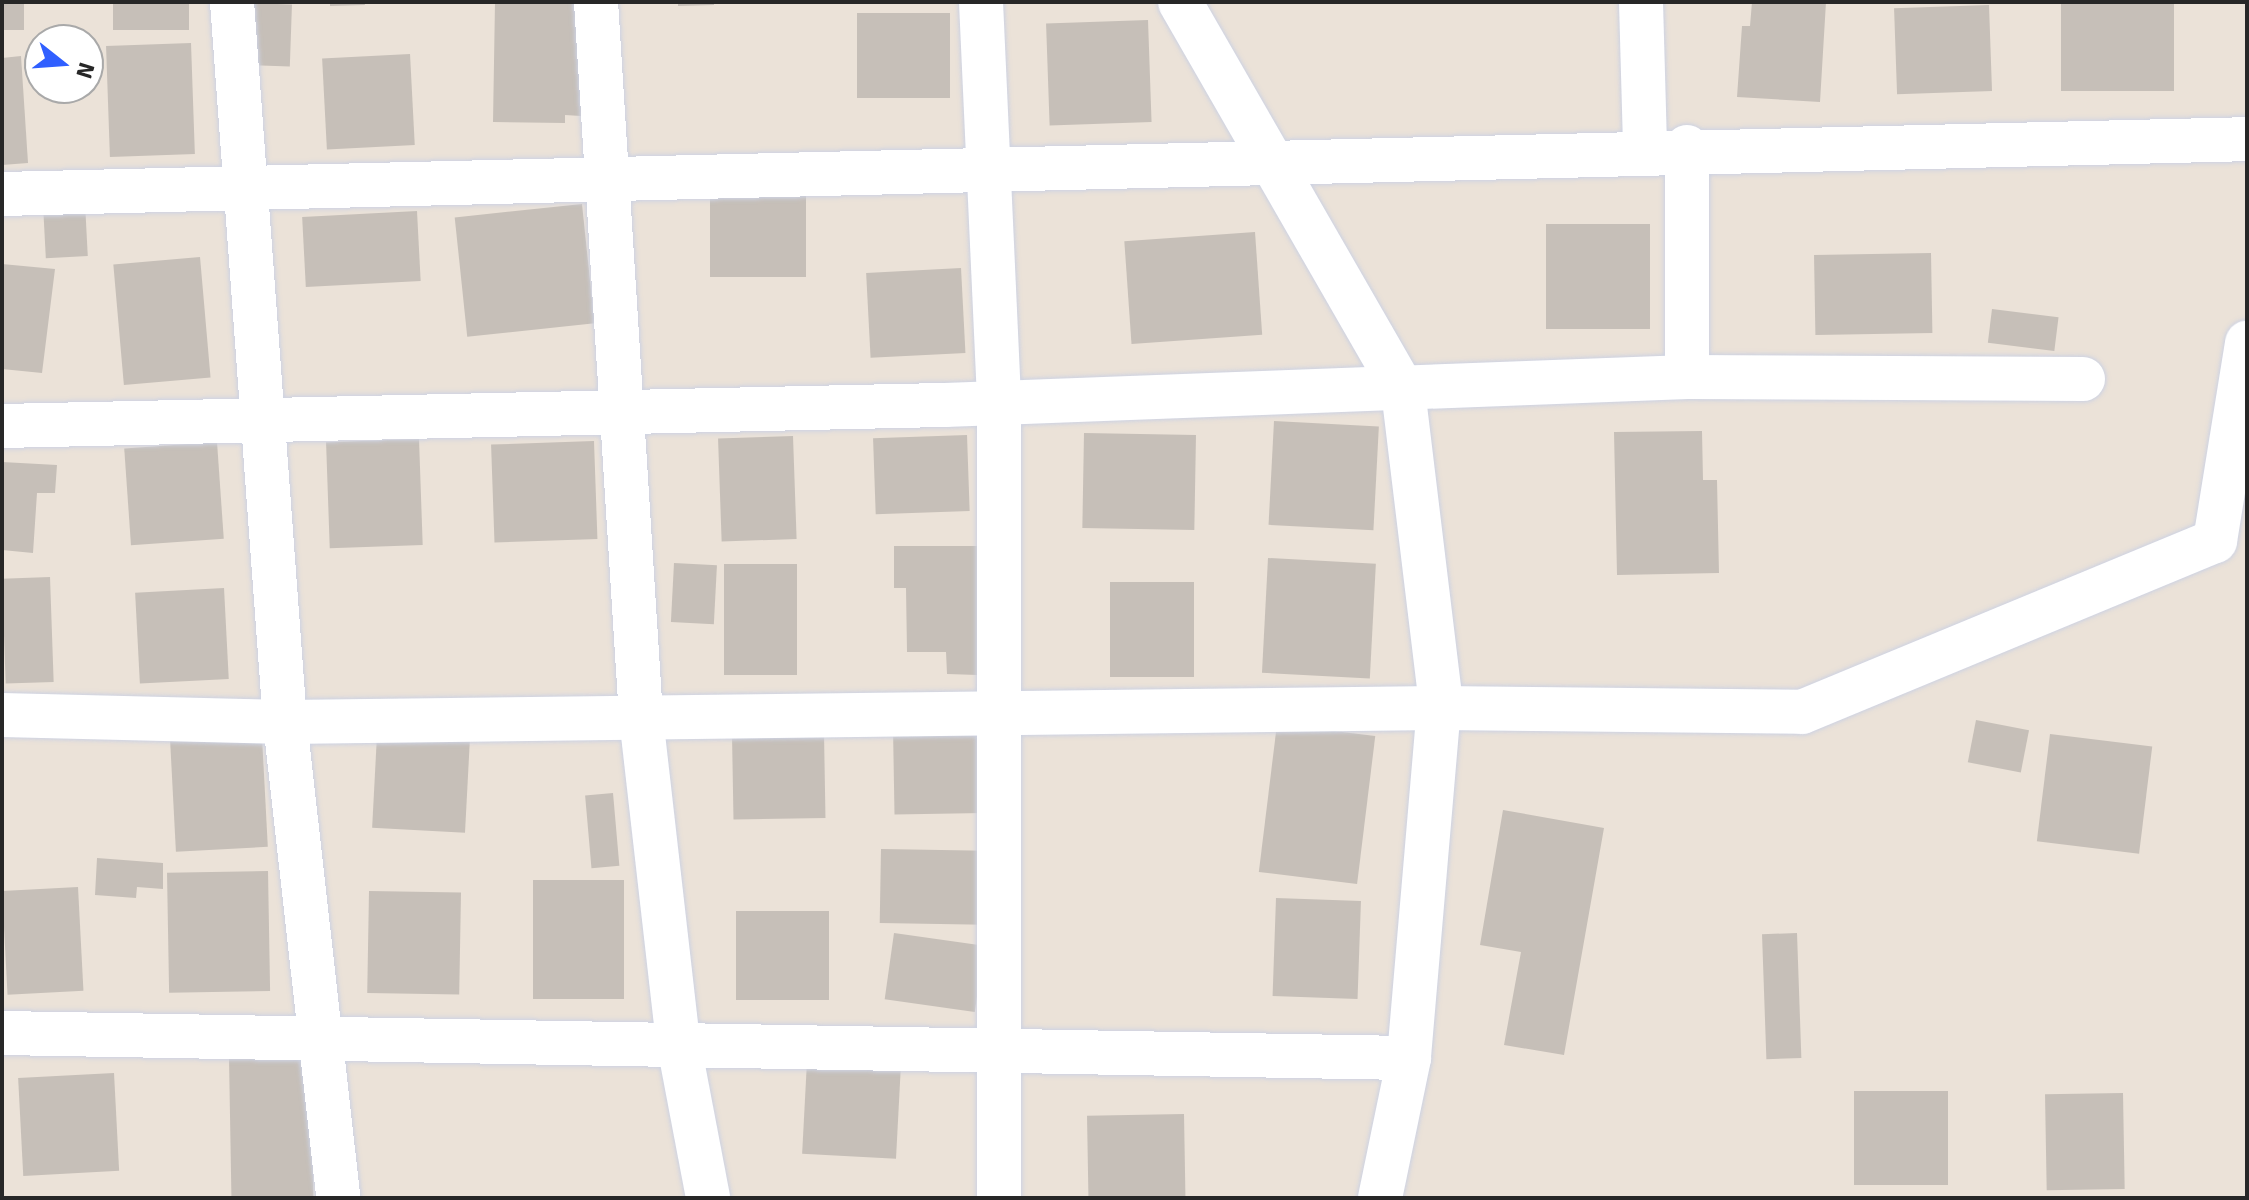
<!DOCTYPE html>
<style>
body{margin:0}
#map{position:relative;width:2249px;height:1200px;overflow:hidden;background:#ebe2d8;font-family:Signika,sans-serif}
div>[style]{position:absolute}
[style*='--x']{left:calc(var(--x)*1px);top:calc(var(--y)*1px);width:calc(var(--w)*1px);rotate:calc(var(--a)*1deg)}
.building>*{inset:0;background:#c6bfb8;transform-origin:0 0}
.roads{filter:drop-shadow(0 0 2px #cdd2e2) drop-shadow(0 0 2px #cdd2e2)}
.street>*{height:44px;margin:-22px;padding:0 22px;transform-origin:22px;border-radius:22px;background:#fff}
span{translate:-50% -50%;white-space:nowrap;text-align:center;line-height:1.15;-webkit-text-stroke:6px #fff;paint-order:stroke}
.frame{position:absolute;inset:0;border:4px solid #272727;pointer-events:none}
.north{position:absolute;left:24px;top:24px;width:80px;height:80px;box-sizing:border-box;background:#fff;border:2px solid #a9a9a9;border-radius:50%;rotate:107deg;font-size:22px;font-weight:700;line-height:32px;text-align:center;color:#272727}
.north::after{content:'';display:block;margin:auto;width:28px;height:36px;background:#305fff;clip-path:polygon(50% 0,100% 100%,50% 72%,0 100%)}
</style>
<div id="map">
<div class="building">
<div style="left:2px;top:2px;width:22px;height:28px"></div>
<div style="left:113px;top:2px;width:76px;height:28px"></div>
<div style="clip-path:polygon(330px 2px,364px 2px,365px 5px,330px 6px)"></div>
<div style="clip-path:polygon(495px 2px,582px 2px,581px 116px,565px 115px,565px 123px,493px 122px)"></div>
<div style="clip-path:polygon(678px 2px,714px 2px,714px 5px,678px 6px)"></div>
<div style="clip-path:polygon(1752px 2px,1826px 2px,1820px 102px,1737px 97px,1742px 26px,1750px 26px)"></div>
<div style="left:2061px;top:2px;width:113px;height:89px"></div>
<div style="left:246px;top:3px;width:46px;height:62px;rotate:2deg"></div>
<div style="left:1989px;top:5px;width:86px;height:95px;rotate:88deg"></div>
<div style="left:857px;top:13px;width:93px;height:85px"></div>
<div style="left:1148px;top:20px;width:102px;height:102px;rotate:88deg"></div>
<div style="left:191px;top:43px;width:111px;height:85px;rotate:88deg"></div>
<div style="left:410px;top:54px;width:91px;height:88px;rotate:87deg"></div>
<div style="clip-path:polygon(21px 56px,28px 163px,2px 165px,2px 58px)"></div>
<div style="left:806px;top:196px;width:81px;height:96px;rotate:90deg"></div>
<div style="left:85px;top:203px;width:53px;height:42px;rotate:87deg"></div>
<div style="left:582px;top:204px;width:120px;height:128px;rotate:84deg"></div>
<div style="left:417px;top:211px;width:70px;height:115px;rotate:87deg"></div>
<div style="left:1546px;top:224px;width:104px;height:105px"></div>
<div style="left:1255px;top:232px;width:103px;height:131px;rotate:86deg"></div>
<div style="left:1931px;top:253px;width:80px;height:117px;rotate:89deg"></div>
<div style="left:200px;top:257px;width:121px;height:87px;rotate:85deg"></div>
<div style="clip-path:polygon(2px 264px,55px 269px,42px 373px,2px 369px)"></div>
<div style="left:961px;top:268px;width:85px;height:95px;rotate:87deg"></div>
<div style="left:1992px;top:309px;width:67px;height:34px;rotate:7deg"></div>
<div style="left:1274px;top:421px;width:105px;height:104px;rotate:3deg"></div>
<div style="clip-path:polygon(1702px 431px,1703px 480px,1717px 480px,1719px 573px,1617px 575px,1614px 432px)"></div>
<div style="left:1084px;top:433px;width:112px;height:95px;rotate:1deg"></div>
<div style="left:967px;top:435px;width:76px;height:94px;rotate:88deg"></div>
<div style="left:793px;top:436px;width:103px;height:75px;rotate:88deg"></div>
<div style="left:419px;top:439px;width:106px;height:93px;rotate:88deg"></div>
<div style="left:594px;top:441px;width:98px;height:103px;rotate:88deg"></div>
<div style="left:217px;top:442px;width:97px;height:93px;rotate:86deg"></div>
<div style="clip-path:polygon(2px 462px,57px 465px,55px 493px,37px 493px,33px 553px,2px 550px)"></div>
<div style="clip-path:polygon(894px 546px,979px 546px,978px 675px,947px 674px,946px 652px,907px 652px,906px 588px,894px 588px)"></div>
<div style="left:1268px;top:558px;width:108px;height:115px;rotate:3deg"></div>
<div style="left:674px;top:563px;width:43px;height:59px;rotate:3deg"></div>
<div style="left:724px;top:564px;width:73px;height:111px"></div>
<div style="left:50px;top:577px;width:105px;height:48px;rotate:88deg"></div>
<div style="left:1110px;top:582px;width:84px;height:95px"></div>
<div style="left:224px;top:588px;width:91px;height:89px;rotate:87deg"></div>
<div style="left:1976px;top:720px;width:54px;height:43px;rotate:11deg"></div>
<div style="left:1277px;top:724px;width:99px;height:149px;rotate:7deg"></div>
<div style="left:982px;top:727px;width:86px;height:89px;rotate:89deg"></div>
<div style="left:824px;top:733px;width:85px;height:92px;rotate:89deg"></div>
<div style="left:2050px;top:734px;width:103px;height:108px;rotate:7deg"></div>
<div style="left:377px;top:735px;width:93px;height:93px;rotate:3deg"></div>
<div style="left:262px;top:736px;width:111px;height:92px;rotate:87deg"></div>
<div style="left:613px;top:793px;width:73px;height:28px;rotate:85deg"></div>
<div style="clip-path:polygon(1503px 810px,1604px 828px,1564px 1055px,1504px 1045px,1521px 952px,1480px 945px)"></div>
<div style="left:881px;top:849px;width:105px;height:74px;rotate:1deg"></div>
<div style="clip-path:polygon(97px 858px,163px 863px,163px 889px,137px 887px,136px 898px,95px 895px)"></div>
<div style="left:268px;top:871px;width:120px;height:101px;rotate:89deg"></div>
<div style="left:624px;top:880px;width:119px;height:91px;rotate:90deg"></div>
<div style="left:78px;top:887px;width:104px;height:76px;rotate:87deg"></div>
<div style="left:369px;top:891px;width:92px;height:102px;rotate:1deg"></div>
<div style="left:1276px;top:898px;width:85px;height:98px;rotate:2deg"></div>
<div style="left:736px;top:911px;width:93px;height:89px"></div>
<div style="left:894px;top:933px;width:91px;height:67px;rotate:8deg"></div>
<div style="left:1797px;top:933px;width:125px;height:35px;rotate:88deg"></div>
<div style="left:311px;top:1057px;width:141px;height:82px;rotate:89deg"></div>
<div style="left:807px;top:1061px;width:94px;height:93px;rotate:3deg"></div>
<div style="left:114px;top:1073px;width:98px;height:96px;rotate:87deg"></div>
<div style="left:1948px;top:1091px;width:94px;height:94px;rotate:90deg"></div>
<div style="left:2123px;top:1093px;width:96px;height:78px;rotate:89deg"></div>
<div style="left:1184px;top:1114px;width:84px;height:97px;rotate:89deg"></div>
</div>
<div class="roads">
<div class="street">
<div style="--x:232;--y:2;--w:722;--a:85.79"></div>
<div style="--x:285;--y:722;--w:479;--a:83.6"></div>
<div style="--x:596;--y:2;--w:716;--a:86.4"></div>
<div style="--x:641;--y:717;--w:325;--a:83.5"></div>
<div style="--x:678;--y:1040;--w:161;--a:79.2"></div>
<div style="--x:981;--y:2;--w:401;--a:87.4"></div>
<div style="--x:999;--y:403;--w:795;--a:90"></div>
<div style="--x:1180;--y:2;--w:448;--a:60.1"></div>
<div style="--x:1403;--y:390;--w:307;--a:83.1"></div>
<div style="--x:1440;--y:695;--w:364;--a:94.9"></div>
<div style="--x:1409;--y:1058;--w:143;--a:101.7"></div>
<div style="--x:1641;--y:2;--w:147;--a:88.4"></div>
<div style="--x:2;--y:194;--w:2246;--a:-1.4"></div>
<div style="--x:1687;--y:377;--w:230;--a:-90"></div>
<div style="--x:2;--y:426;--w:943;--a:-1.28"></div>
<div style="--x:945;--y:405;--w:743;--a:-2.16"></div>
<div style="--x:1687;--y:377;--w:396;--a:0.3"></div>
<div style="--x:2;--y:715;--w:283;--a:1.4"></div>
<div style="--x:285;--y:722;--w:1153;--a:-0.7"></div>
<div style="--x:1438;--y:708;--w:364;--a:0.6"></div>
<div style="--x:1802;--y:712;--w:447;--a:-22.5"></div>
<div style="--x:2215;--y:541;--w:201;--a:-80.8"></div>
<div style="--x:2;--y:1033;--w:1407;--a:1.02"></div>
</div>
</div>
<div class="frame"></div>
<div class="north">N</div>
</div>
